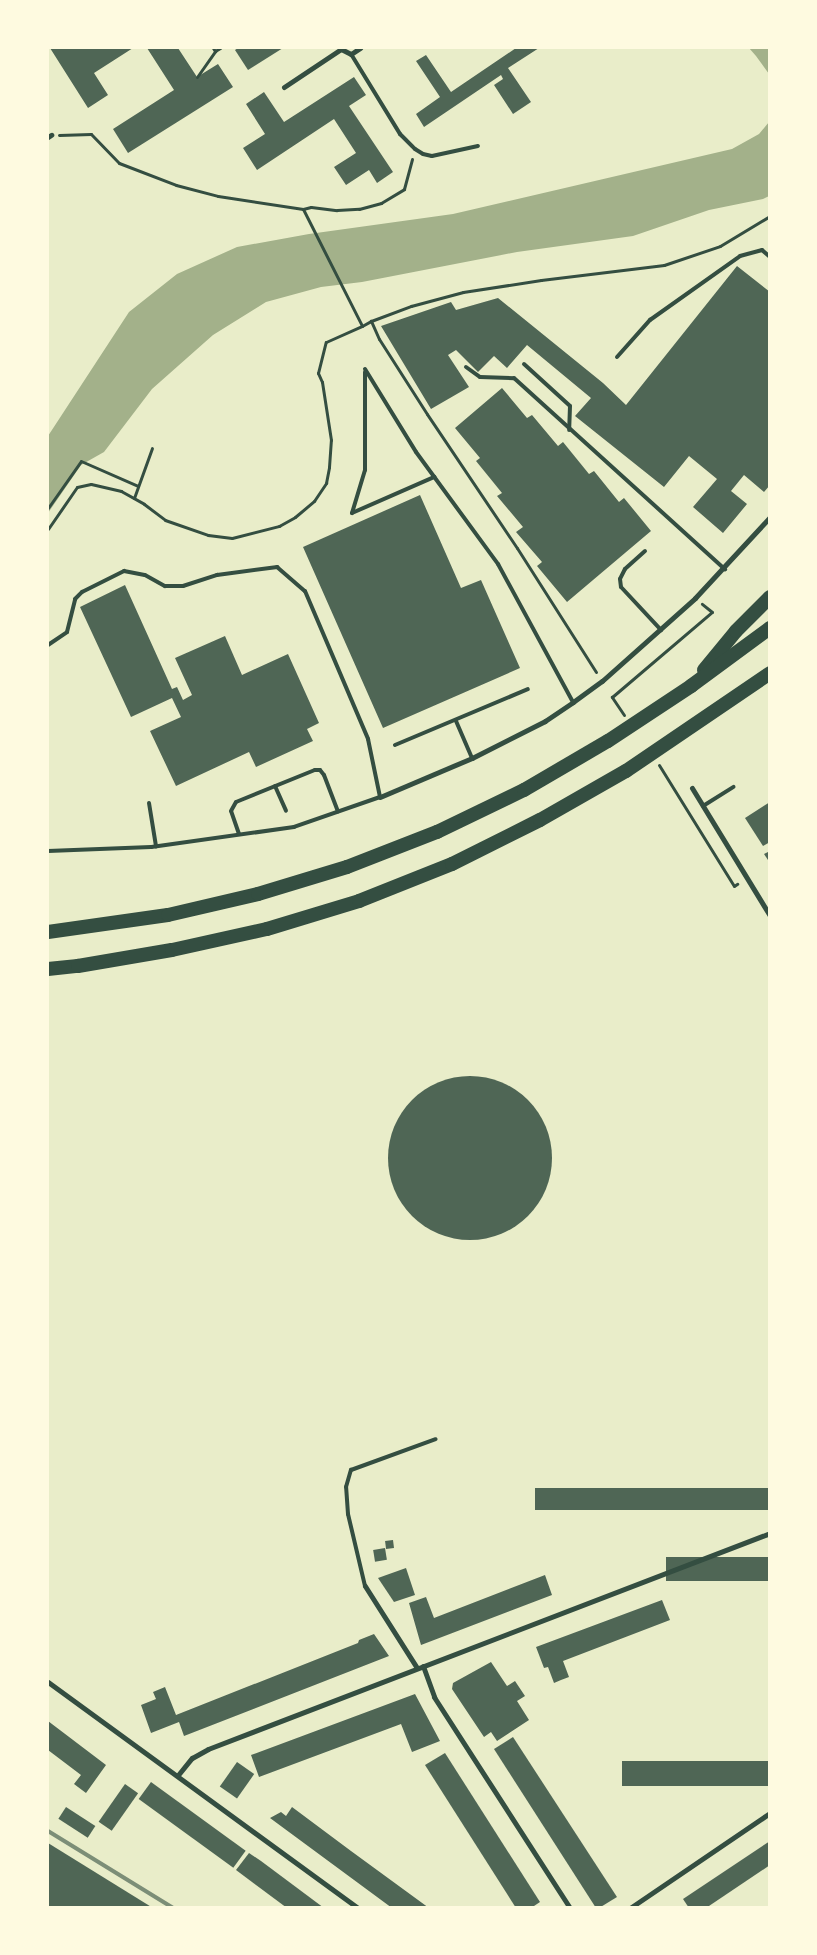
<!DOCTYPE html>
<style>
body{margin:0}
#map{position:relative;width:817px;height:1955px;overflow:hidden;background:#e9edc9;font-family:"Public Sans",sans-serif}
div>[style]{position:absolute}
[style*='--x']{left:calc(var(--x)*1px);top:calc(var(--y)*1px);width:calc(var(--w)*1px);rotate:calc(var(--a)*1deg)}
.water>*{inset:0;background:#a3b18a}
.building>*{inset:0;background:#4f6655;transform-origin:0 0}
.round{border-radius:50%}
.path>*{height:3px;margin:-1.5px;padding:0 1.5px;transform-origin:1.5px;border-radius:1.5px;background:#344e41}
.service>*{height:4px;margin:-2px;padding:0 2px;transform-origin:2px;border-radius:2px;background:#344e41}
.minor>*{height:5px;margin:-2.5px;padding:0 2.5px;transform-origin:2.5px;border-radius:2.5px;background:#344e41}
.trunk>*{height:14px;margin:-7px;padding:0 7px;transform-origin:7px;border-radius:7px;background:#344e41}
.rail>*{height:4px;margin:-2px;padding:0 2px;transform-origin:2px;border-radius:2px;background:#7c8e77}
span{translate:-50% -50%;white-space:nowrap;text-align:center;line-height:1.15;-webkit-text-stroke:4px #fefae0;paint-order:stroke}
.frame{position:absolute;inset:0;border:49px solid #fefae0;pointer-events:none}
</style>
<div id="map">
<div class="water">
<div style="clip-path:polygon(749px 48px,769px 48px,769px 74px,756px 56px)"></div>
<div style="clip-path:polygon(769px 122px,769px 196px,763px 199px,709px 210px,633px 236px,517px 252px,362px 282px,321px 287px,266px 302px,213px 335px,152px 389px,104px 452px,81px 465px,48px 513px,48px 436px,129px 312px,177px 274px,237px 247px,309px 234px,453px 214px,732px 149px,759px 134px)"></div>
</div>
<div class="building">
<div style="clip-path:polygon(50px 48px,133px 48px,94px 73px,108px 95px,88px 108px)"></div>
<div style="clip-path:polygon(147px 48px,178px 48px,197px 77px,218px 64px,233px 87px,128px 153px,113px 129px,174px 90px)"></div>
<div style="clip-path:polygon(238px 48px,283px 48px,248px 70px,235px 50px)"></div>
<div style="clip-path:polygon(516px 48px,539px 48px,508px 68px,531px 102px,513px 114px,494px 85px,503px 79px,501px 75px,424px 127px,416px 114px,440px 97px,416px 61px,426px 55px,451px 92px)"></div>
<div style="clip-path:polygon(354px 77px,366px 95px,349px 106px,393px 172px,377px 183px,369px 170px,346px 185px,334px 167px,356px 153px,334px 119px,257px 170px,243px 148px,265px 134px,246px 104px,264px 92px,284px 122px)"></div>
<div style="clip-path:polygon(737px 266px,770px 292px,770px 485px,764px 492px,744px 475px,731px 491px,747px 504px,723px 533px,693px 507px,717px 479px,689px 456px,664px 487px,575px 416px,591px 398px,527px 345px,507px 368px,494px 356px,478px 372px,456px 350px,448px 355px,469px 387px,431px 409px,381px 326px,451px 302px,456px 310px,498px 298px,603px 383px,626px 405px)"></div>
<div style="clip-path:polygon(502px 388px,527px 418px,532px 415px,558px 446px,563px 442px,589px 474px,594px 471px,619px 502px,624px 498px,651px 531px,567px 602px,537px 566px,542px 562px,516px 532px,523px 527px,497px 496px,502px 493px,476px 461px,480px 458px,455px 428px)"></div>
<div style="clip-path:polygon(420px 495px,461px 588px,481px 580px,520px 668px,383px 728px,303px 547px)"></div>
<div style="clip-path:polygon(125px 585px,172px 689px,177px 687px,183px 700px,192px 695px,175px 658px,225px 636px,242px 675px,288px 654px,319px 723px,307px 729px,313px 741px,256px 767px,249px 752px,176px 786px,150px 731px,181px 717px,172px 698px,131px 717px,80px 607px)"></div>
<div style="clip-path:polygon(770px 802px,770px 842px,763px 846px,745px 818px)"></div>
<div style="clip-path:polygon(770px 851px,770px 863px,764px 854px)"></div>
<div class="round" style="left:388px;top:1076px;width:164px;height:164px"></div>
<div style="left:770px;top:1488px;width:22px;height:235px;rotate:90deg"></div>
<div style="left:393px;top:1540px;width:8px;height:8px;rotate:83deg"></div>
<div style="left:385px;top:1548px;width:12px;height:12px;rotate:81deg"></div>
<div style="left:770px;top:1557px;width:24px;height:104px;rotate:90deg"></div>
<div style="clip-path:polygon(406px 1568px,415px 1595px,394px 1602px,378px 1578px)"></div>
<div style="clip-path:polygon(545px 1575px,552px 1595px,421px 1645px,409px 1603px,426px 1597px,434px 1618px)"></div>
<div style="clip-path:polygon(662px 1600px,670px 1620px,563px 1661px,569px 1677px,561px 1680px,554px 1683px,548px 1667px,544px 1668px,536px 1647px)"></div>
<div style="clip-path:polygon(374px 1634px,389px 1656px,184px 1736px,179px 1722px,151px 1733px,141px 1705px,156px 1699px,153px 1692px,165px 1687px,176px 1715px,358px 1643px,359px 1640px)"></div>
<div style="clip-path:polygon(491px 1662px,507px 1686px,515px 1681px,525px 1696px,517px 1701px,529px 1720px,497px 1741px,491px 1732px,484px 1737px,452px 1689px,453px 1683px)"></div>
<div style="clip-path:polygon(415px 1694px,440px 1741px,412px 1752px,401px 1724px,259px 1777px,251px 1755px)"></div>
<div style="clip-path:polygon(48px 1721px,106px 1765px,86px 1793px,74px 1784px,81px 1775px,48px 1750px)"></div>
<div style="clip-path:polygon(513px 1737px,617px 1897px,599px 1908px,596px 1908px,494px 1749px)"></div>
<div style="clip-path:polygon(445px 1753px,540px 1902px,531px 1908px,516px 1908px,425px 1765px)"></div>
<div style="left:770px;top:1761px;width:25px;height:148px;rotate:90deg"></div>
<div style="left:237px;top:1762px;width:21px;height:30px;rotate:35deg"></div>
<div style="left:151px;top:1782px;width:117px;height:21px;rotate:36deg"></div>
<div style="left:125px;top:1784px;width:16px;height:46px;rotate:35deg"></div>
<div style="left:66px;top:1807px;width:35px;height:14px;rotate:33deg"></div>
<div style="clip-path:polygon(292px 1807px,351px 1851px,429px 1908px,392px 1908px,270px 1818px,281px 1812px,286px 1816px)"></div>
<div style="clip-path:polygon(770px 1841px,770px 1865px,706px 1908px,689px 1908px,683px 1899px)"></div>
<div style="clip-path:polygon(48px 1843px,153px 1908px,48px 1908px)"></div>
<div style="clip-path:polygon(249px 1853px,261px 1861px,324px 1908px,287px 1908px,248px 1879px,236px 1870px)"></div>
</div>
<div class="path">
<div style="--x:213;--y:48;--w:4;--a:56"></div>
<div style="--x:215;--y:51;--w:6;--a:-31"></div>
<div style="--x:197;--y:77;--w:32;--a:-55"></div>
<div style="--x:59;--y:135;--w:32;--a:-2"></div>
<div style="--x:91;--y:134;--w:40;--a:46"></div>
<div style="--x:119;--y:163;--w:61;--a:21.1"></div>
<div style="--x:176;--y:185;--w:43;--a:14.7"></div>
<div style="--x:218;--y:196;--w:86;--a:8.7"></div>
<div style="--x:303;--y:209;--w:131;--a:63.2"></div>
<div style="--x:362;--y:326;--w:10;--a:-29"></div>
<div style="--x:303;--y:209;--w:8;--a:-14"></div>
<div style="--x:311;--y:207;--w:26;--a:7"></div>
<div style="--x:337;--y:210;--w:22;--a:-3"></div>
<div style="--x:359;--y:209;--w:23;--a:-15"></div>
<div style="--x:381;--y:203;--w:27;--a:-31"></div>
<div style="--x:404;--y:189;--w:31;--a:-75"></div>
<div style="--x:134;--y:498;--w:53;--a:-70.2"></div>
<div style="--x:48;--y:508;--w:57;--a:-54.9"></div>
<div style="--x:81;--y:461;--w:62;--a:23.7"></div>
<div style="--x:48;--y:529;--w:51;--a:-55.4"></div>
<div style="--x:77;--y:487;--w:14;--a:-12"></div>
<div style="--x:91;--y:484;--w:31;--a:13"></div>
<div style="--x:121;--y:491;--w:26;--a:29"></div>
<div style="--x:144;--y:504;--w:26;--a:37"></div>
<div style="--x:165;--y:520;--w:46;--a:19.2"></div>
<div style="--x:208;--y:535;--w:24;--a:7"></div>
<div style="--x:232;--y:538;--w:49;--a:-14.3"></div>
<div style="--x:279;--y:526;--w:18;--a:-29"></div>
<div style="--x:295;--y:517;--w:25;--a:-40"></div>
<div style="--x:314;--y:501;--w:22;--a:-56"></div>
<div style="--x:326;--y:483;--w:16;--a:-79"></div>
<div style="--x:329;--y:467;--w:27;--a:-86"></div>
<div style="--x:331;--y:440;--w:59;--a:-98.8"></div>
<div style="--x:322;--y:382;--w:10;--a:-114"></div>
<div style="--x:318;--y:373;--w:32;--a:-76"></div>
<div style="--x:326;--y:342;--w:39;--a:-24"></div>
<div style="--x:596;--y:672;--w:147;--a:-122.5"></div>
<div style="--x:517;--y:548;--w:161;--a:-123.9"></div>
<div style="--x:427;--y:414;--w:89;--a:-122.6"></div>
<div style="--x:379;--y:339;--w:20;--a:-114"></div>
<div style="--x:371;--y:321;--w:43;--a:-20.6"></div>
<div style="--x:411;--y:306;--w:54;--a:-15.1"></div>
<div style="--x:463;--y:292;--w:79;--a:-8.7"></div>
<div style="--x:541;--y:280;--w:124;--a:-7"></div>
<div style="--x:664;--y:265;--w:59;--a:-18.7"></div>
<div style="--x:720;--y:246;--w:58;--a:-31"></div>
<div style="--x:624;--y:715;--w:22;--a:-124"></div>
<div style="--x:612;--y:697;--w:131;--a:-40.4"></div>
<div style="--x:712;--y:612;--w:13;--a:-141"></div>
<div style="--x:659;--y:765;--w:142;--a:58.2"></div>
<div style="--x:734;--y:886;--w:4;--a:-34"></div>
</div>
<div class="service">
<div style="--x:351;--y:54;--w:94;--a:58.5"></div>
<div style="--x:400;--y:134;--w:21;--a:45"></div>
<div style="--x:415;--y:149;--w:9;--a:32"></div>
<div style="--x:423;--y:154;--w:9;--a:13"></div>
<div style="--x:432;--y:156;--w:47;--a:-12.3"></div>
<div style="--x:617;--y:357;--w:50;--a:-48.3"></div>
<div style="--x:650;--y:320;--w:110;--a:-35.4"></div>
<div style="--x:740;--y:256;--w:23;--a:-15"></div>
<div style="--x:762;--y:250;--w:11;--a:41"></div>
<div style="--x:524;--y:364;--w:62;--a:42.4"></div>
<div style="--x:570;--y:406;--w:24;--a:92"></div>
<div style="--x:466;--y:367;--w:17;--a:36"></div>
<div style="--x:480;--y:377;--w:34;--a:2"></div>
<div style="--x:514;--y:378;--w:285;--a:42.2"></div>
<div style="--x:365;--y:369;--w:97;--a:58.4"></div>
<div style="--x:416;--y:452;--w:139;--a:53.8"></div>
<div style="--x:498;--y:564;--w:157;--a:61.5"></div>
<div style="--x:365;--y:372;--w:98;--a:90"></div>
<div style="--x:365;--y:470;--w:45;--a:106.8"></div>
<div style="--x:352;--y:513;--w:90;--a:-23.7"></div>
<div style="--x:645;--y:551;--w:27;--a:138"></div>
<div style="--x:625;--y:569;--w:11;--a:117"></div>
<div style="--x:620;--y:579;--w:8;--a:83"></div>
<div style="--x:621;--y:587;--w:59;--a:47.1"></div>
<div style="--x:48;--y:645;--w:23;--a:-34"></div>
<div style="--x:67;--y:632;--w:34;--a:-76"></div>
<div style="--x:75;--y:599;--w:10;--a:-45"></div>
<div style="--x:82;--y:592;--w:47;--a:-26.6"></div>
<div style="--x:124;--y:571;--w:21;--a:11"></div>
<div style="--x:145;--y:575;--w:23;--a:29"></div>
<div style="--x:165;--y:586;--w:18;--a:0"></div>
<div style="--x:183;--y:586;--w:36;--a:-18"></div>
<div style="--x:217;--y:575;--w:61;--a:-7.6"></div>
<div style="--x:277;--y:567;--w:37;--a:41"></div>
<div style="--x:305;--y:591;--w:161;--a:66.9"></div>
<div style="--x:368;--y:739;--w:59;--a:78.3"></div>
<div style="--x:380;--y:797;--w:91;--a:160.8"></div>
<div style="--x:294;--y:827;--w:144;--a:172"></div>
<div style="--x:151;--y:847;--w:103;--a:177.8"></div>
<div style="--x:456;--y:721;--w:40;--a:66.6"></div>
<div style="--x:395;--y:745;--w:144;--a:-22.8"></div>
<div style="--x:275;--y:786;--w:27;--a:66"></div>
<div style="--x:149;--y:803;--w:44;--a:80.8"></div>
<div style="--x:703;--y:806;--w:36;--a:-32"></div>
<div style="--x:239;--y:834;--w:24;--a:-109"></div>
<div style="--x:231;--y:811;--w:10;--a:-61"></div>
<div style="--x:236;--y:802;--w:85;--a:-22.1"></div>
<div style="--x:315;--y:770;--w:5;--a:0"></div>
<div style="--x:320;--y:770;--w:6;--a:51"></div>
<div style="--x:324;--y:775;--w:39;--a:69"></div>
<div style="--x:365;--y:1586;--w:74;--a:-103.3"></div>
<div style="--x:348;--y:1514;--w:27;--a:-94"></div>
<div style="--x:346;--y:1487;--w:18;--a:-74"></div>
<div style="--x:351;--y:1470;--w:90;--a:-20"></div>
</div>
<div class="minor">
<div style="--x:284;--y:87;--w:69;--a:-33.7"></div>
<div style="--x:341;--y:49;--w:11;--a:27"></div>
<div style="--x:351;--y:54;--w:11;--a:-34"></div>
<div style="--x:48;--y:137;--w:4;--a:-34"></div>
<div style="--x:692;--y:788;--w:150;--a:58.6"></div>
<div style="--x:380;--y:797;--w:100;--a:-23"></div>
<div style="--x:472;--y:758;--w:82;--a:-26.9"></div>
<div style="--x:545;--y:721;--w:34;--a:-34"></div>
<div style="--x:573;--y:702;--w:36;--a:-36"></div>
<div style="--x:602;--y:681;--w:125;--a:-41.7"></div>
<div style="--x:695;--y:598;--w:110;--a:-47.2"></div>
<div style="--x:365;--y:1586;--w:97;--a:57.6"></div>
<div style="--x:423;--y:1666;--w:33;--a:70"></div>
<div style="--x:434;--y:1697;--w:251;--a:57.2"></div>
<div style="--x:48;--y:1682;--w:384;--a:36.1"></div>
<div style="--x:178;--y:1775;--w:22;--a:-51"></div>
<div style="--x:192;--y:1758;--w:18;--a:-29"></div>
<div style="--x:208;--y:1749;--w:602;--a:-21.02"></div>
<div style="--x:630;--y:1908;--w:169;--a:-34.2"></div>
</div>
<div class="trunk">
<div style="--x:704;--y:670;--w:50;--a:-50.6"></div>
<div style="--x:736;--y:631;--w:48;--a:-45"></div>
<div style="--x:48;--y:932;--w:121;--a:-8.1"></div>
<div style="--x:168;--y:915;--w:92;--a:-13.1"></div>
<div style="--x:258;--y:894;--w:93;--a:-16.9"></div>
<div style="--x:347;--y:867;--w:97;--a:-21.3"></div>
<div style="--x:437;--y:832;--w:97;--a:-25.8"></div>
<div style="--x:524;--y:790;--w:97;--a:-30.3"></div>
<div style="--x:608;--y:741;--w:100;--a:-33.5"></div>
<div style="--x:691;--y:686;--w:98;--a:-36.3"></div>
<div style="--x:48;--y:969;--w:30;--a:-6"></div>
<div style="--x:78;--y:966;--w:95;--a:-9.7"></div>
<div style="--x:172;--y:950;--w:97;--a:-12.5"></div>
<div style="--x:267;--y:929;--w:96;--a:-16.9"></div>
<div style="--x:359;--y:901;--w:100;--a:-21.7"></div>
<div style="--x:452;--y:864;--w:98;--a:-26.6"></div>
<div style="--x:540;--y:820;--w:99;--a:-29.7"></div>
<div style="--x:626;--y:771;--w:174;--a:-34.2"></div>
</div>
<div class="rail">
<div style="--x:48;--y:1831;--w:147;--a:31.6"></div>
</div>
<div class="frame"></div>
</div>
